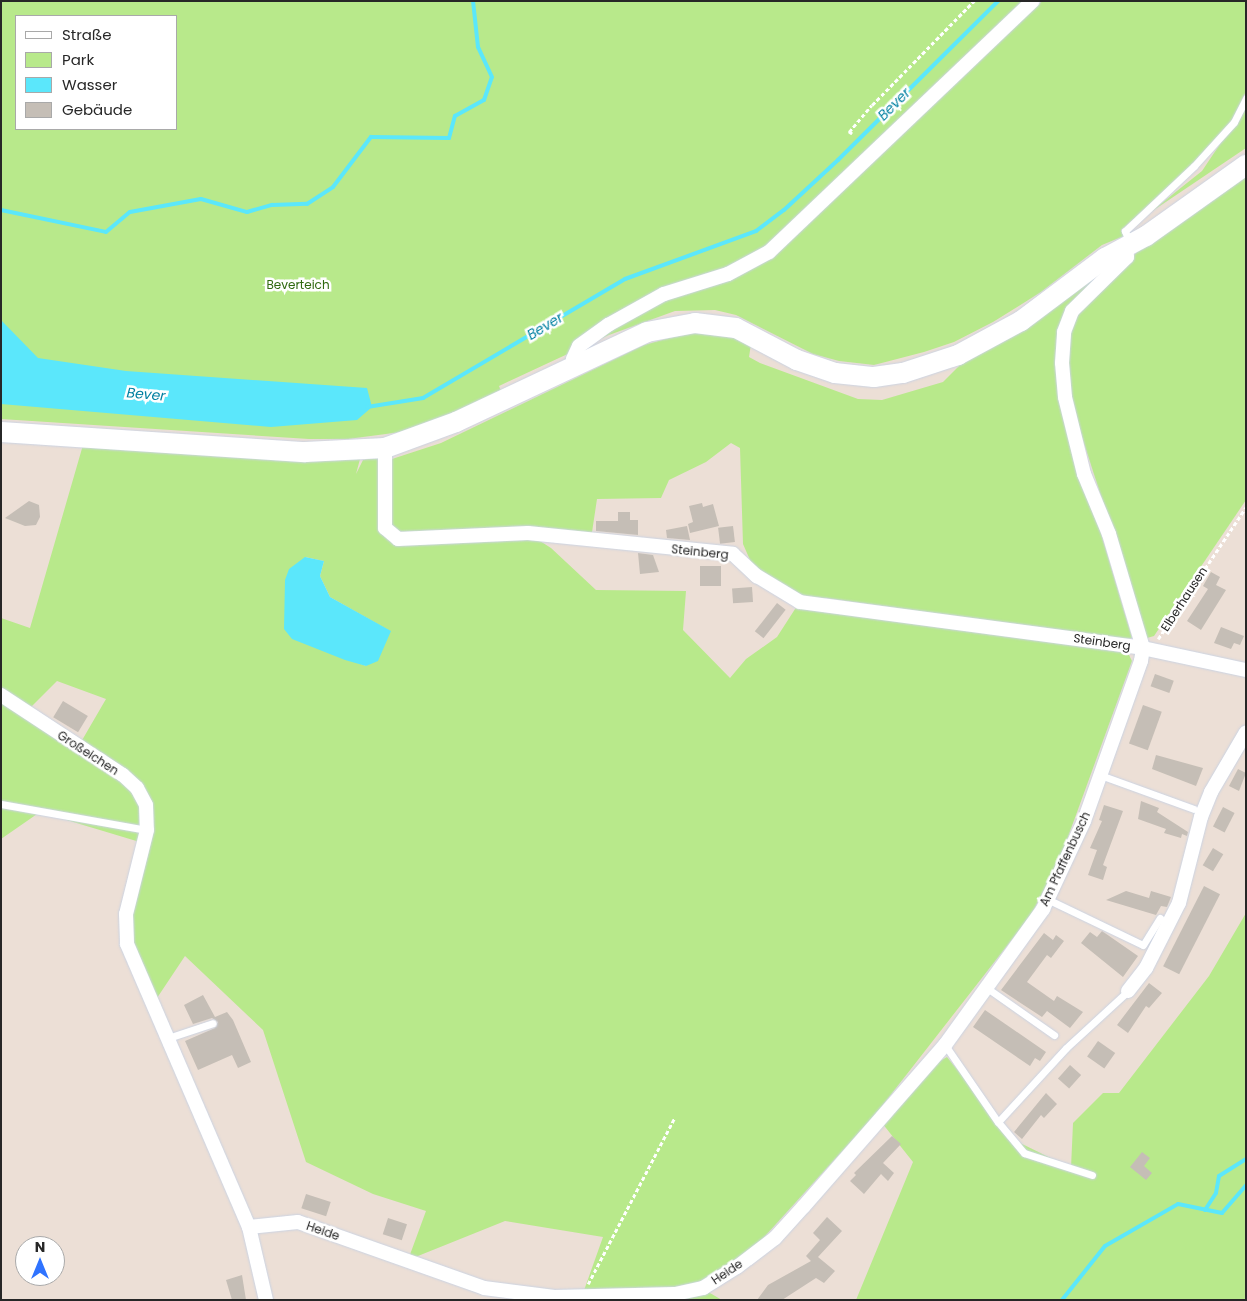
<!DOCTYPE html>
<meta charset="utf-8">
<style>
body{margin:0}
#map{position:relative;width:1247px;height:1301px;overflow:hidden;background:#ecdfd6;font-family:Poppins,sans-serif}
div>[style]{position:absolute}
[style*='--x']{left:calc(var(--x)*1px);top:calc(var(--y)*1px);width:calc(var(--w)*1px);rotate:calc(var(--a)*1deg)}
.green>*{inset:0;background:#b8e98b}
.water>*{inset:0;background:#5be7fb}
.stream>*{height:4px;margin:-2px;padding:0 2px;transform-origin:2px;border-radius:2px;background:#5be7fb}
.building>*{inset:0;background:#c5beb6;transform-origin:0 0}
.path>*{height:2.5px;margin-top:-1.25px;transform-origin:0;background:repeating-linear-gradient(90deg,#fff 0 4px,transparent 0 6.5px)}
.roads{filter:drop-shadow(0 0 1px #cbd3e2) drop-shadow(0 0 1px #cbd3e2)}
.lane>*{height:7px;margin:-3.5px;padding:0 3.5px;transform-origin:3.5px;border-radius:3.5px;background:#fff}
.street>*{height:14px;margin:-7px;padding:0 7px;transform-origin:7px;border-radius:7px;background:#fff}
.secondary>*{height:20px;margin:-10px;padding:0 10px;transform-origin:10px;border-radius:10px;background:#fff}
span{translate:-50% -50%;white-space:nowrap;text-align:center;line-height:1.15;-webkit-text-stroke:5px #fff;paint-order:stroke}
.park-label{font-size:12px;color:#306911}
.street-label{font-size:12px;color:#272727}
.water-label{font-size:14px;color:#0080a1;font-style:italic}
.frame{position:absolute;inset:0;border:2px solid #272727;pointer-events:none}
.legend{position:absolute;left:15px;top:15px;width:162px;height:115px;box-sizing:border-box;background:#fff;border:1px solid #a9a9a9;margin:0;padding:6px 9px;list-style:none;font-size:15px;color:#272727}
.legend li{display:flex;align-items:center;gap:10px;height:25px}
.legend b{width:25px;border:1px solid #a9a9a9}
.north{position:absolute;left:15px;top:1236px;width:50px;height:50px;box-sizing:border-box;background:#fff;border:1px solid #a9a9a9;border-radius:50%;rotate:0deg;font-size:14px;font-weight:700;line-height:20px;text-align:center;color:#272727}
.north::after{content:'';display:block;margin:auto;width:18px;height:22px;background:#2f73ff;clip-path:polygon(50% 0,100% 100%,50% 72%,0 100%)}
</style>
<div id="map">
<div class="green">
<div style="clip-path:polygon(evenodd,1px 1px,1033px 1px,843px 190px,1042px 1px,1246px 1px,1246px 91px,1232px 123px,1194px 167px,1121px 230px,1124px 236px,1102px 245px,1041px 292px,993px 322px,954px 342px,924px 352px,874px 365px,839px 361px,813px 354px,736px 315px,715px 310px,675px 311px,609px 335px,559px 358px,499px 386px,501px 391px,448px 417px,401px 432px,348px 439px,309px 439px,1px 419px,1px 1px,16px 16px,176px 16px,176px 129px,16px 129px,16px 16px)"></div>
<div style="clip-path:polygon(1246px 105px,1246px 148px,1148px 214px,1202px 171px)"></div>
<div style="clip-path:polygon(1246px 176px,1246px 500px,1154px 636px,1147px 638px,1069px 397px,1065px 352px,1076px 313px,1139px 250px)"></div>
<div style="clip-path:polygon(evenodd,1107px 266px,1059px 327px,1056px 350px,1059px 392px,1132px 638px,1122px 640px,825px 598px,821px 605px,757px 576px,743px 544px,740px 448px,731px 443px,706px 462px,669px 480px,661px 498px,597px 499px,591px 539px,529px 534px,551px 548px,596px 590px,686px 591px,683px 630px,730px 678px,746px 659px,777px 637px,797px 606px,1128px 653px,1132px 661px,1060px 859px,1031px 915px,875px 1115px,737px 1267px,703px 1289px,722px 1300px,554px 1300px,582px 1296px,603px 1237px,505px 1221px,408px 1260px,426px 1211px,373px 1194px,306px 1162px,263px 1030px,185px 956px,153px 1004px,127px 944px,143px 843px,40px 812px,1px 839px,1px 618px,30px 628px,83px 445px,305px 461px,360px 459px,356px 474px,363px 460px,379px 457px,381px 530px,388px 540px,408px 544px,408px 533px,393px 530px,388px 513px,392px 459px,441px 443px,644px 345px,691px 332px,731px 336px,751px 344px,749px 357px,760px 363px,858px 399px,882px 400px,943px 382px,961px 364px,1024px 330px,1107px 266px,305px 557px,324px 561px,320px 576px,330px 597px,390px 631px,366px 666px,358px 663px,305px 557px,1107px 266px,57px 681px,106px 699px,81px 742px,27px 711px,57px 681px)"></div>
<div style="clip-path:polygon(1246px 913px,1246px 1300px,856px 1300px,913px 1162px,882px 1123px,938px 1062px,947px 1057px,1016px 1141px,1071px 1168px,1073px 1123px,1103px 1093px,1119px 1093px,1209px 976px)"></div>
</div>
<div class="water">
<div style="clip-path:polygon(1px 320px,38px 358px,126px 371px,367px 388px,372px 407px,357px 420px,271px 427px,1px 404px)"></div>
<div style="clip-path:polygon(305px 557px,324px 561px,320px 576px,330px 597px,391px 631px,378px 661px,366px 666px,345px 660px,292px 639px,284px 629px,285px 580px,289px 569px)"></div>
</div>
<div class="stream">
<div style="--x:1;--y:210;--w:107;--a:11.8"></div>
<div style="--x:106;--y:232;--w:31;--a:-40"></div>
<div style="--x:130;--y:212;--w:72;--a:-10.4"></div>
<div style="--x:201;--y:199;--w:48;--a:15.8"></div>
<div style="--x:247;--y:212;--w:26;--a:-16"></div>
<div style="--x:272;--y:205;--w:35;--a:-2"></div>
<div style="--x:307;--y:204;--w:31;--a:-33"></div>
<div style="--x:333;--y:187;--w:63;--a:-52.8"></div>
<div style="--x:371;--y:137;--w:78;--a:0.7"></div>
<div style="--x:449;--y:138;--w:23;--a:-75"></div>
<div style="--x:455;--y:116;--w:33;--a:-29"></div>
<div style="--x:484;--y:100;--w:24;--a:-71"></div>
<div style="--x:492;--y:77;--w:33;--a:-115"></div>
<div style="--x:478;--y:47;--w:46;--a:-96.2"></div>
<div style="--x:367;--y:407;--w:57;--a:-9.1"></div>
<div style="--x:423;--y:398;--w:234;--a:-30.5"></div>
<div style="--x:625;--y:279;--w:140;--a:-20.1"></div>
<div style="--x:756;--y:231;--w:35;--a:-37"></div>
<div style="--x:784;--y:210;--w:74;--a:-42.8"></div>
<div style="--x:838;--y:160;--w:226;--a:-44.8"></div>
<div style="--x:1205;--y:1210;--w:20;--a:-57"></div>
<div style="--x:1216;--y:1193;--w:17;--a:-80"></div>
<div style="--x:1219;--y:1176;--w:32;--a:-32"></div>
<div style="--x:1062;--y:1300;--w:69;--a:-51.5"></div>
<div style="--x:1105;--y:1246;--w:84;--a:-29.9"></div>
<div style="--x:1178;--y:1204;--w:45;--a:11.6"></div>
<div style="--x:1222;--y:1213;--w:37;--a:-49"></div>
</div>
<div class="building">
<div style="clip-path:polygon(29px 501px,39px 505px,40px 517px,36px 525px,25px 526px,5px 518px)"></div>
<div style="clip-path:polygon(702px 503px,703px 507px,713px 504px,719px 526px,690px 533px,688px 524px,693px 522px,689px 506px)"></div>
<div style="clip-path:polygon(618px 512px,630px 512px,630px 520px,638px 520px,638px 535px,596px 531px,596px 521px,618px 521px)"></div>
<div style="clip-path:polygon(687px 526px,690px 540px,667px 538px,666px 530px)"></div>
<div style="left:733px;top:526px;width:16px;height:15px;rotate:83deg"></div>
<div style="clip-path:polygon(638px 553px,653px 555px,659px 572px,640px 574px)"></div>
<div style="left:700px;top:566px;width:21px;height:20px"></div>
<div style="clip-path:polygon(1211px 572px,1220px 577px,1216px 585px,1226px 590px,1201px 630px,1187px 621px,1208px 589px,1203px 586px)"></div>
<div style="left:752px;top:587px;width:15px;height:20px;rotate:86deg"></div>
<div style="left:777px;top:603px;width:11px;height:36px;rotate:38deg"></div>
<div style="clip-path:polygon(1221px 627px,1244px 636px,1240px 645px,1234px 643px,1231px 649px,1214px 643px)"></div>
<div style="left:1155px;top:674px;width:20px;height:13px;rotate:20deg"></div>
<div style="left:63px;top:701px;width:29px;height:19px;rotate:31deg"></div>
<div style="left:1143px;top:705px;width:20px;height:41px;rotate:20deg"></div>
<div style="clip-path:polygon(1156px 755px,1203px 768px,1196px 786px,1152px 769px)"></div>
<div style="clip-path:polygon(1238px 769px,1246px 773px,1239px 791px,1229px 786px)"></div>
<div style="clip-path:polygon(1141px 801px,1159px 808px,1157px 812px,1188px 832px,1187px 836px,1182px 834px,1181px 838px,1164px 833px,1166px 829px,1138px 819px)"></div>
<div style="clip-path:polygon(1104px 805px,1123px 811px,1103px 865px,1107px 867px,1103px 880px,1088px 875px,1097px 850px,1090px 848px,1102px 821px,1099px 820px)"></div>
<div style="left:1223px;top:807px;width:13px;height:22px;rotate:27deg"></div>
<div style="left:1213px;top:848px;width:12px;height:20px;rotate:31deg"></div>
<div style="left:1204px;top:886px;width:18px;height:90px;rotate:27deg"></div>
<div style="clip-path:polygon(1126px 891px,1149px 898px,1151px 891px,1171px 897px,1167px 907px,1161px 906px,1156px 915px,1106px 900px)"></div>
<div style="clip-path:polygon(1102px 931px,1138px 956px,1123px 977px,1081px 943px,1090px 932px,1097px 937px)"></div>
<div style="clip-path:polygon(1044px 933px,1053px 940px,1056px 935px,1064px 941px,1051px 958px,1047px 955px,1027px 982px,1054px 1001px,1057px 996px,1083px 1012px,1070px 1028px,1047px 1011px,1042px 1017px,1001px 990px)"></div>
<div style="clip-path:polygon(1149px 983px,1162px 993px,1149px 1008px,1146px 1006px,1128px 1033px,1117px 1025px)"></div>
<div style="clip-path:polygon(203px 995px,215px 1017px,227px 1012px,233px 1020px,251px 1062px,238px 1068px,232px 1055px,198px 1070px,185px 1041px,215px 1028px,218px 1022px,212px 1018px,193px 1024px,184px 1005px)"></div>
<div style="clip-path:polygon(985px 1010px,1046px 1052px,1040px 1061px,1035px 1058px,1030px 1066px,973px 1027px)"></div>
<div style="left:1098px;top:1041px;width:21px;height:19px;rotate:35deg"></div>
<div style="left:1070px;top:1065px;width:15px;height:18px;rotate:42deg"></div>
<div style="clip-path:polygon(1046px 1093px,1057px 1104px,1044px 1118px,1041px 1115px,1022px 1139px,1014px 1132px)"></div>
<div style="clip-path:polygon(892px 1136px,901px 1144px,883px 1163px,894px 1173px,888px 1181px,881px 1174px,864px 1194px,850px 1181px,856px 1175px,854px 1173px)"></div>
<div style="clip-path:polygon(1142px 1152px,1150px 1158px,1144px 1166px,1152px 1173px,1146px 1180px,1130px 1167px)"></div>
<div style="left:306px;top:1194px;width:26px;height:15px;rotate:18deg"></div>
<div style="clip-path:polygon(827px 1217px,842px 1231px,818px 1257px,835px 1271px,824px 1283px,816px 1278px,782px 1300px,757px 1300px,768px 1285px,811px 1261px,806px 1256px,820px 1240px,813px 1233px)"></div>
<div style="left:388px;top:1218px;width:20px;height:17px;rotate:18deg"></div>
<div style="clip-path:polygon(242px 1275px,246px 1300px,232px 1300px,226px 1280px)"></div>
</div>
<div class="path">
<div style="--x:852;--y:134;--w:4;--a:-146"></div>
<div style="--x:849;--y:132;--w:35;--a:-50"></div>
<div style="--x:872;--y:105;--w:146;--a:-45.6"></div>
<div style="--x:1158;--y:639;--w:159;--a:-56.3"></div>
<div style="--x:588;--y:1284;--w:188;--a:-62.5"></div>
</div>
<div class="roads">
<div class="lane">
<div style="--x:1130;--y:243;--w:13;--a:-113"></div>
<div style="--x:1125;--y:231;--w:95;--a:-43.3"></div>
<div style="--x:1194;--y:166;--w:59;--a:-47.7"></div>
<div style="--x:1234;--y:122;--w:27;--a:-63"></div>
<div style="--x:1100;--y:775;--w:100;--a:19.9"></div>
<div style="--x:1;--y:804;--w:148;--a:10.1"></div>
<div style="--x:1047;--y:899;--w:106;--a:25.6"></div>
<div style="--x:1143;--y:945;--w:32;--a:-58"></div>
<div style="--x:987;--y:988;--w:82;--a:35"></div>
<div style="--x:168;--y:1038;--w:47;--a:-18.4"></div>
<div style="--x:945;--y:1045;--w:93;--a:55.5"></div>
<div style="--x:1092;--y:1175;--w:71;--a:-162.1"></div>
<div style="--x:1024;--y:1153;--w:40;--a:-130"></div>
<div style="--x:998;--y:1122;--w:100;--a:-47.4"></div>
<div style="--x:1066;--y:1048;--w:84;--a:-42.6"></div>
</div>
<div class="street">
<div style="--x:575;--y:367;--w:8;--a:-104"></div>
<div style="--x:573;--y:359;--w:14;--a:-65"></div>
<div style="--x:579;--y:346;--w:36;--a:-36"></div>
<div style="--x:608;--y:325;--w:64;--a:-29"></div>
<div style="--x:664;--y:294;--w:67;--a:-17.4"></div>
<div style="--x:728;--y:274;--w:47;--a:-28.2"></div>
<div style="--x:769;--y:252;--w:364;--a:-43.6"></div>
<div style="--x:385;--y:448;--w:80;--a:90"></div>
<div style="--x:385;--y:528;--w:17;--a:40"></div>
<div style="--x:398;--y:539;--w:130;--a:-2.6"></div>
<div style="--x:528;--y:533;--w:206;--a:5.8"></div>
<div style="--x:733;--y:554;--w:33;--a:43"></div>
<div style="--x:757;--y:576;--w:50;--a:31.2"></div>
<div style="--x:800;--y:602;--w:346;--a:7.6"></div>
<div style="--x:1143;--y:648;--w:105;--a:12.1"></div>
<div style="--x:1;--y:695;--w:146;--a:33.3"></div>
<div style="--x:123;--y:775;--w:19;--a:43"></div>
<div style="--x:137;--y:788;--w:19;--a:62"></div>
<div style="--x:146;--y:805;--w:25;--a:88"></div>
<div style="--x:147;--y:830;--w:87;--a:104"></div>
<div style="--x:126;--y:914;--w:30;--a:88"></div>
<div style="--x:127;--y:944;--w:308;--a:66.7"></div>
<div style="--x:249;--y:1227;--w:75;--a:76.9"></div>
<div style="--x:1128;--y:991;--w:29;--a:-52"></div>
<div style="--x:1146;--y:968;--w:73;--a:-63.1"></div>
<div style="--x:1179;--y:903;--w:89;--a:-75.7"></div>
<div style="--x:1201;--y:817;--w:27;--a:-68"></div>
<div style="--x:1211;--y:792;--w:69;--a:-59.7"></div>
<div style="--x:249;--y:1227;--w:49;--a:-5.8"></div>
<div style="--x:298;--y:1222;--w:197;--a:19.5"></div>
<div style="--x:484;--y:1288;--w:71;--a:7.3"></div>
<div style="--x:554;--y:1297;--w:121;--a:-1.4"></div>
<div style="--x:675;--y:1294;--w:29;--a:-12"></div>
<div style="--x:703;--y:1288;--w:40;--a:-32"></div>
<div style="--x:737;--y:1267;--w:48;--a:-37.3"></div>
<div style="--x:775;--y:1238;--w:43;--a:-47.8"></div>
<div style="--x:804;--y:1206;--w:214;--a:-48.8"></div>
<div style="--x:945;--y:1045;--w:168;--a:-54.2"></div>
<div style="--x:1043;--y:909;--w:97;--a:-65"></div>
<div style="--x:1084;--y:821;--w:170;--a:-70.4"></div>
<div style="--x:1141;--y:661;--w:13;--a:-81"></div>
<div style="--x:1143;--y:648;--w:119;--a:-106.6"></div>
<div style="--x:1109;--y:534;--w:65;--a:-112.6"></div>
<div style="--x:1084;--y:474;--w:79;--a:-103.9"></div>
<div style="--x:1065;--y:397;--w:34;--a:-95"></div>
<div style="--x:1062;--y:363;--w:31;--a:-86"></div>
<div style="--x:1064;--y:332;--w:22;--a:-69"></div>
<div style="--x:1072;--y:311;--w:77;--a:-44.5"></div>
<div style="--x:1127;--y:257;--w:10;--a:-96"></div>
</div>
<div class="secondary">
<div style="--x:1;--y:432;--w:305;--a:3.8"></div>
<div style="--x:305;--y:452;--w:80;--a:-2.9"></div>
<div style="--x:385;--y:448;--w:76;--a:-20.1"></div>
<div style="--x:456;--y:422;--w:211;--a:-25.2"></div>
<div style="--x:647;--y:332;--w:49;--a:-10.6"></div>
<div style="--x:695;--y:323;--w:41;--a:7"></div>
<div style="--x:736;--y:328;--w:69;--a:27.7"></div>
<div style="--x:797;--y:360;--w:40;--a:18.9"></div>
<div style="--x:835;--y:373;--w:39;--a:6"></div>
<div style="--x:874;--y:377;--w:29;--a:-8"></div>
<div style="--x:903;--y:373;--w:58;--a:-18.1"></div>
<div style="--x:958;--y:355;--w:72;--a:-28.4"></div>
<div style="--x:1021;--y:321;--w:105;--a:-36.9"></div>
<div style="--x:1105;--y:258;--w:47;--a:-28.2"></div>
<div style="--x:1146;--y:236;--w:123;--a:-35.4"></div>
</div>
</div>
<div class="park-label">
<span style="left:298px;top:285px">Beverteich</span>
</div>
<div class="street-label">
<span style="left:700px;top:552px;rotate:6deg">Steinberg</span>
<span style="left:1184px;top:599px;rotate:-57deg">Elberhausen</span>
<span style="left:1102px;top:642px;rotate:8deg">Steinberg</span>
<span style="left:88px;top:753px;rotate:33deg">Großeichen</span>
<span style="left:1065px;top:859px;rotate:-65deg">Am Pfaffenbusch</span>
<span style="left:323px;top:1231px;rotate:19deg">Heide</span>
<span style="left:727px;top:1272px;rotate:-34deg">Heide</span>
</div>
<div class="water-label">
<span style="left:894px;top:104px;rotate:-45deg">Bever</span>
<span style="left:545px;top:326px;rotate:-31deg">Bever</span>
<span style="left:146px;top:394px;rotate:5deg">Bever</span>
</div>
<div class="frame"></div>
<ul class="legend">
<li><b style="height:6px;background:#fff"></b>Straße</li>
<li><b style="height:14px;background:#b8e98b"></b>Park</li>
<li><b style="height:14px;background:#5be7fb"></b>Wasser</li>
<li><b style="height:14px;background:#c5beb6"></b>Gebäude</li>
</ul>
<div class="north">N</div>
</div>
